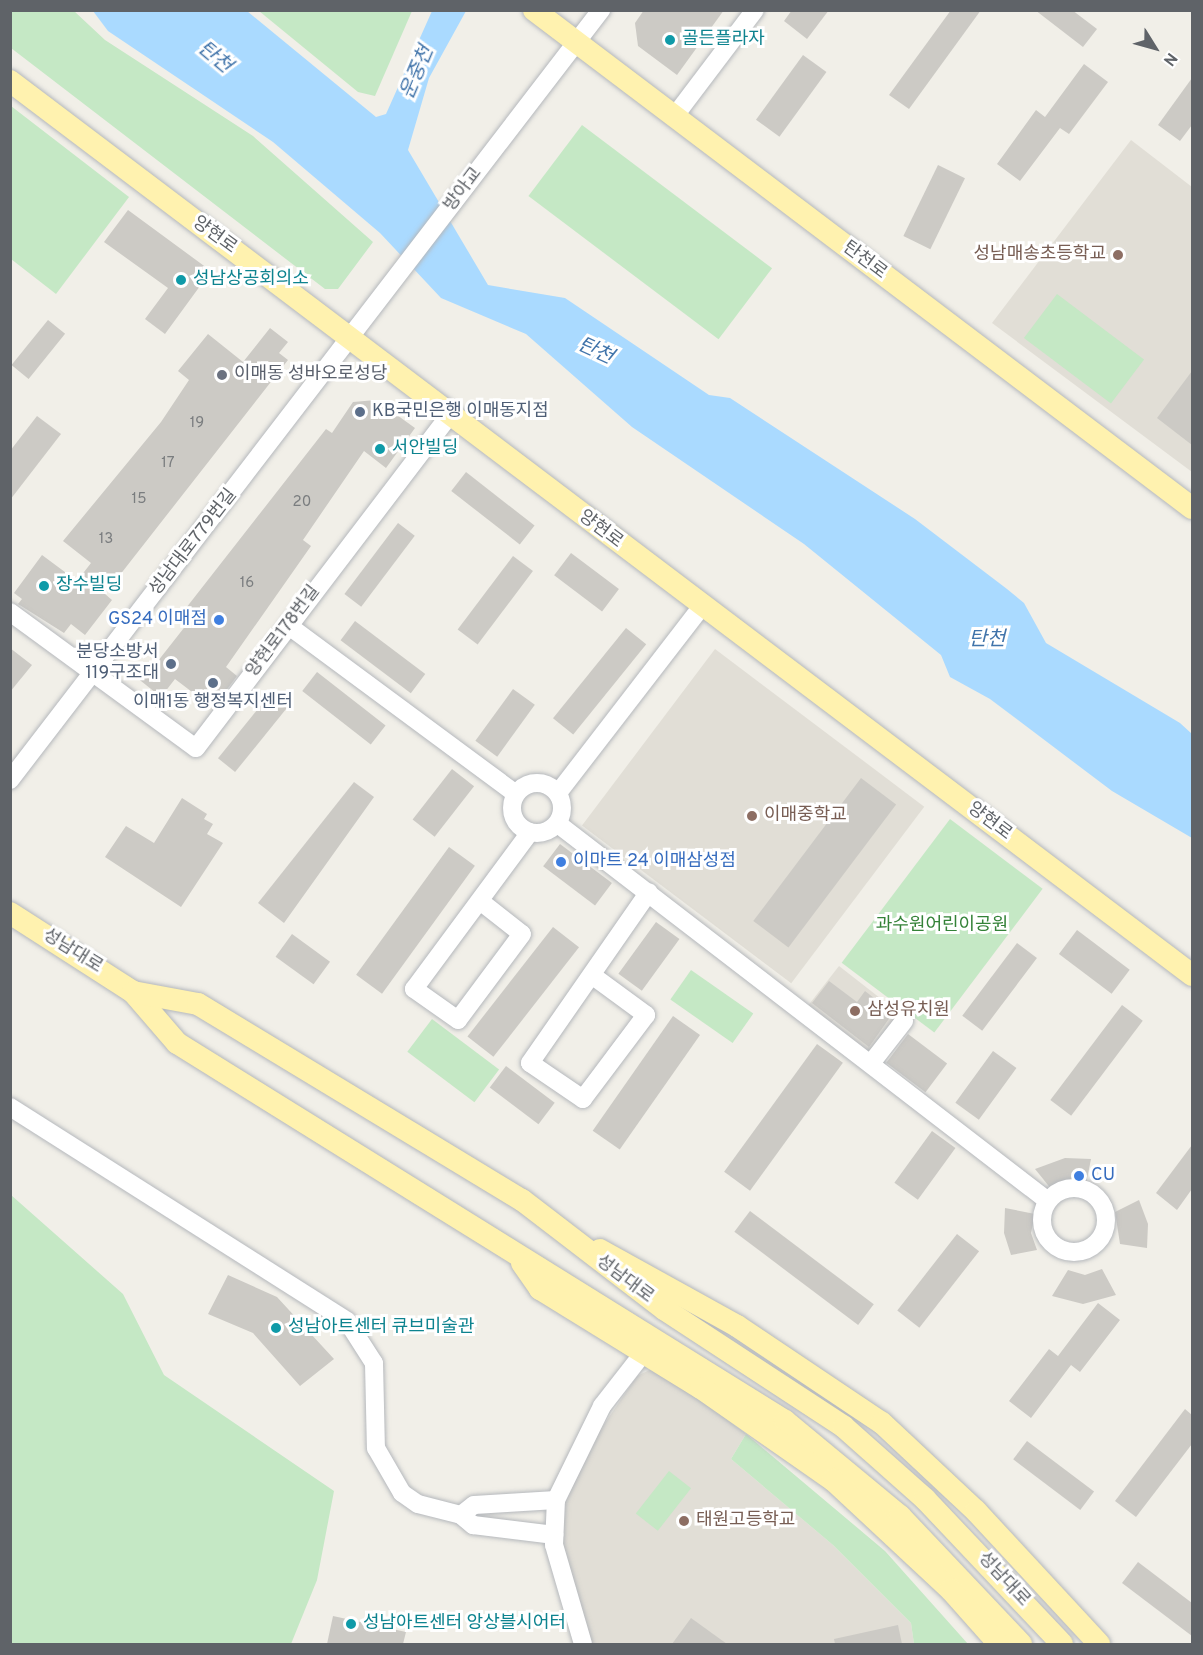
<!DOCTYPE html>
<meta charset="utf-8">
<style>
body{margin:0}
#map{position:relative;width:1203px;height:1655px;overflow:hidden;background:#f1efe8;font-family:Overpass,"Noto Sans KR",sans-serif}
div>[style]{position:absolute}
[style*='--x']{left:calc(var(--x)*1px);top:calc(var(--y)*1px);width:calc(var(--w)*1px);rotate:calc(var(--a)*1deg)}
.education>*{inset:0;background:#e1ded6;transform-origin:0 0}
.green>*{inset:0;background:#c5e8c5;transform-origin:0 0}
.water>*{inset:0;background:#aadaff}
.building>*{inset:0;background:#cccac5;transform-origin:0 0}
.roads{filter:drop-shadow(0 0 2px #b5b8bc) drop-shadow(0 0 2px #b5b8bc)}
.minor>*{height:18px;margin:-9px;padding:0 9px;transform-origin:9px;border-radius:9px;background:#fff}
.minor>.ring{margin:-9px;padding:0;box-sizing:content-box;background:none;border:18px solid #fff;border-radius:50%}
.major>*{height:22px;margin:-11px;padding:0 11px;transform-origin:11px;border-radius:11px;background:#fff2af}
.dots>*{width:16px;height:16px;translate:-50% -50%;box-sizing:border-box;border:3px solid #fff;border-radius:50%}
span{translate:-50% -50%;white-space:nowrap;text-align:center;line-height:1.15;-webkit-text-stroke:6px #fff;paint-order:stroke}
.number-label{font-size:15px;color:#7a7d7f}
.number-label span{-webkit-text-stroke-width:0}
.culture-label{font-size:18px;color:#0d838f}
.left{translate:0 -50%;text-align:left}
.street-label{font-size:18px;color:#5f6368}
.education-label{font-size:18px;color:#785e54}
.right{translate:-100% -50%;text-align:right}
.worship-label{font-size:18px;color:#5b616d}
.service-label{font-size:18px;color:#4e5e75}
.shop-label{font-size:18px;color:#366cbe}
.park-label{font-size:18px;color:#348238}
.water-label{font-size:20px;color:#4174aa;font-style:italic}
.frame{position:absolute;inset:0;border:12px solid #5f6368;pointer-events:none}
.north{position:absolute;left:1125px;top:18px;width:60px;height:60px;-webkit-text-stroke:4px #fff;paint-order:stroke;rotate:127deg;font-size:16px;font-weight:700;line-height:24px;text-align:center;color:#5f6368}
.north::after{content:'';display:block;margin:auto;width:21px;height:27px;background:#5f6368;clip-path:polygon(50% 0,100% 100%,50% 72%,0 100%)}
</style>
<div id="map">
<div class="education">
<div style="clip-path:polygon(1131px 140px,1192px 187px,1192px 472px,992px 323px)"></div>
<div style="left:715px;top:649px;width:262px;height:221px;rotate:37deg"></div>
<div style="left:839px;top:966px;width:80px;height:51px;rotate:38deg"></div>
<div style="clip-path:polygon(658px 1366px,746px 1434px,731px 1459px,833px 1545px,911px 1623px,914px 1644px,591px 1644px,562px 1541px,564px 1501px,588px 1448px,637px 1376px)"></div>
</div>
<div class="green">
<div style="clip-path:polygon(10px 11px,74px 11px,105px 40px,253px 136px,373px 242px,338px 289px,325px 289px,11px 48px)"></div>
<div style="clip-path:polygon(259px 11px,412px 11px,375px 96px,358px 92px)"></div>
<div style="clip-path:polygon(11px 106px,129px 197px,56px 294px,11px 259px)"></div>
<div style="left:582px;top:125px;width:238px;height:89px;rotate:37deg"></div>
<div style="left:1057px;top:294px;width:109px;height:55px;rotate:37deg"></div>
<div style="left:950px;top:819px;width:116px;height:180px;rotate:37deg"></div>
<div style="left:691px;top:970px;width:76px;height:36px;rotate:35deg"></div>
<div style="left:432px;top:1019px;width:84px;height:41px;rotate:37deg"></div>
<div style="clip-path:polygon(11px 1195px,123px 1294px,164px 1375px,334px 1491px,317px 1580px,291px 1644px,11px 1644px)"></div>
<div style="clip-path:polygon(746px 1434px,885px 1551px,968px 1644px,914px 1644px,911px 1623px,833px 1545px,731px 1459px)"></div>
<div style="left:669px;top:1471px;width:28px;height:54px;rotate:38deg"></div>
</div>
<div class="water">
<div style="clip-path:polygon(93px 11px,247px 11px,376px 117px,386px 114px,432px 11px,466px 11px,429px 78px,408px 150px,488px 285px,565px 298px,709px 395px,730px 398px,915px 519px,1007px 589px,1024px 603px,1046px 643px,1180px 723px,1192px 734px,1192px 838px,1112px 791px,990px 699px,950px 677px,941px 655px,804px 544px,632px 427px,526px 334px,441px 298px,380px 233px,273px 142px,108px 31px)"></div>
</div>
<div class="building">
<div style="clip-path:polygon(644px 10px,724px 10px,677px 75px,638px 46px,635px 23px)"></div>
<div style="clip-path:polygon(792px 10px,829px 10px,807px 39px,784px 21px)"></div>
<div style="clip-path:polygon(951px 10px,981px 10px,909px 109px,889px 95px)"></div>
<div style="clip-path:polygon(1035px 10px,1072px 10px,1097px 29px,1083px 47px)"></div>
<div style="left:803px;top:55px;width:29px;height:80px;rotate:36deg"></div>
<div style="clip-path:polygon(1084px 64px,1108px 82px,1069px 134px,1060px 128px,1020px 181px,997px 164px,1036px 110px,1045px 117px)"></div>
<div style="clip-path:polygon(1192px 78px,1192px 125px,1180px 141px,1158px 125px)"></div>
<div style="left:938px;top:165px;width:30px;height:79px;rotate:26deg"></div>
<div style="clip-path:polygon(128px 210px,211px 271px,165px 334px,145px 319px,168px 288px,104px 242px)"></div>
<div style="left:48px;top:320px;width:22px;height:58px;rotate:39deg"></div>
<div style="clip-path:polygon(270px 328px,288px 342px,279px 353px,288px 360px,105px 594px,112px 600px,85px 635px,71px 624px,64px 633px,18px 604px,22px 599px,14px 593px,42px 555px,77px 581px,91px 563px,63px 541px,161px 422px,189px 380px,178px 371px,208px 334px,243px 362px)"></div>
<div style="clip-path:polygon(1192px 371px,1192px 445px,1157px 418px)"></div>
<div style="clip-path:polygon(376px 400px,415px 428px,386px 468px,364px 451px,303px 540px,311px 546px,226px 667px,237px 676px,213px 708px,175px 679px,161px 697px,136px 677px,148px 662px,154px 666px,187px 624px,179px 617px,326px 429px,332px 433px,353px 402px)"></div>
<div style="clip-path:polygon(37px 416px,61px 434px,10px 500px,10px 451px)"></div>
<div style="left:466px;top:472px;width:87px;height:24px;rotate:38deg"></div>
<div style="left:398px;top:523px;width:21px;height:89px;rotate:37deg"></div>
<div style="left:571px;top:553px;width:60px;height:28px;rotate:37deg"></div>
<div style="left:513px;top:556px;width:25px;height:92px;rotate:37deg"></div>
<div style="left:355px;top:621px;width:88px;height:24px;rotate:37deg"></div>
<div style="left:626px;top:628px;width:26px;height:116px;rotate:39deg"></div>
<div style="clip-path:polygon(10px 648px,32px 665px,10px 692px)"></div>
<div style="left:317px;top:672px;width:87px;height:24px;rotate:38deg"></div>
<div style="left:274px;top:689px;width:22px;height:89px;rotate:39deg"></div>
<div style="left:513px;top:689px;width:27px;height:64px;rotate:36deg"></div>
<div style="left:452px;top:769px;width:28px;height:64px;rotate:38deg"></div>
<div style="left:861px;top:778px;width:44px;height:179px;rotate:37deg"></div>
<div style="clip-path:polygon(354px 782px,374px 797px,284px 923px,258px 903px)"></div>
<div style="clip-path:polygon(182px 798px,207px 814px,204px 819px,213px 824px,207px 834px,223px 843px,181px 907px,105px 857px,126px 826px,154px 843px)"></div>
<div style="left:560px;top:844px;width:65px;height:28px;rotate:37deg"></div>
<div style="left:449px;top:847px;width:32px;height:158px;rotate:36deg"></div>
<div style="left:656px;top:922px;width:29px;height:64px;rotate:36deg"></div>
<div style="left:553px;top:927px;width:33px;height:139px;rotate:38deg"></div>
<div style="left:1077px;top:930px;width:66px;height:30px;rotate:37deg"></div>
<div style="left:292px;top:934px;width:47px;height:28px;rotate:36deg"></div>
<div style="left:1017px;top:943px;width:25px;height:91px;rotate:37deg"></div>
<div style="clip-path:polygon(829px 981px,857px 1002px,865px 991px,893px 1013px,869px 1047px,812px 1003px)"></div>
<div style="left:1122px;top:1005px;width:26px;height:119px;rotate:37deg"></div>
<div style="left:673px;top:1016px;width:33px;height:140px;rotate:35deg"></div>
<div style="left:908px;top:1034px;width:49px;height:36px;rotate:37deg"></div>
<div style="left:817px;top:1044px;width:32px;height:158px;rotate:36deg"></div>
<div style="left:993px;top:1051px;width:29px;height:64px;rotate:36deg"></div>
<div style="left:506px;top:1066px;width:61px;height:27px;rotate:37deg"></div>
<div style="left:932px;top:1131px;width:29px;height:64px;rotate:36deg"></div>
<div style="clip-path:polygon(1192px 1145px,1192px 1189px,1177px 1210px,1156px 1193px)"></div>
<div style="clip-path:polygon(1065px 1158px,1091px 1159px,1086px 1184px,1052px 1190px,1035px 1169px)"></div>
<div style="clip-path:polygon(1139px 1200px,1148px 1224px,1147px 1248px,1120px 1244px,1115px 1212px)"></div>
<div style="clip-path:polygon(1005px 1208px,1035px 1214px,1031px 1233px,1037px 1250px,1011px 1255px,1004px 1233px)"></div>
<div style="left:750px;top:1211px;width:155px;height:26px;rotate:37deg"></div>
<div style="left:957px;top:1234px;width:28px;height:97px;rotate:38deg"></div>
<div style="clip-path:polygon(1102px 1269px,1116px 1295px,1083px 1304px,1052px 1296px,1068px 1270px,1085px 1275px)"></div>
<div style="clip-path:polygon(228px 1275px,277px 1297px,334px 1359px,300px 1386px,253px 1333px,208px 1314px)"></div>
<div style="clip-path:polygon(1098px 1303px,1120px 1320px,1080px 1372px,1071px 1365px,1031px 1418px,1009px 1401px,1049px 1349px,1058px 1356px)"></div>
<div style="clip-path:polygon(1185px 1409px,1192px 1415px,1192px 1444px,1136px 1517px,1115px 1501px)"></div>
<div style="left:1027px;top:1441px;width:84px;height:23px;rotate:37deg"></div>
<div style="clip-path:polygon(1138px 1562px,1192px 1603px,1192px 1636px,1122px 1583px)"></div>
<div style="clip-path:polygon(333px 1616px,406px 1632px,403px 1644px,327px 1644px)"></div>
<div style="clip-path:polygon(691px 1618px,727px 1644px,672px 1644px)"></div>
<div style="clip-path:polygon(898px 1625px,902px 1644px,835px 1644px,834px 1639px)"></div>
</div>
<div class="roads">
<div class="minor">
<div style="--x:674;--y:117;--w:134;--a:-52.9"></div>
<div style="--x:10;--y:612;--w:230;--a:36.2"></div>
<div style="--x:196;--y:748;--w:417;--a:-52.7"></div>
<div style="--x:289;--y:626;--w:282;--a:36.5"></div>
<div style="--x:10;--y:780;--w:971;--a:-52.49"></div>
<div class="ring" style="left:512px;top:783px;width:32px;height:32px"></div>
<div style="--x:558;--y:793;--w:236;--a:-52.4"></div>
<div style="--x:558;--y:824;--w:618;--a:37.57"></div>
<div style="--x:480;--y:901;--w:53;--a:38.2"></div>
<div style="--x:522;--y:934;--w:107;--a:126.7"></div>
<div style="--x:458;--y:1020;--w:54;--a:-144.8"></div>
<div style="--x:414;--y:989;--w:195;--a:-53.5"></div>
<div style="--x:593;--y:976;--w:66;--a:36.3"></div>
<div style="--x:646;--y:1015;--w:105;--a:126.9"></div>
<div style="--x:583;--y:1099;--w:64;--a:-145.8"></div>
<div style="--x:530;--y:1063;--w:208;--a:-55.2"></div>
<div style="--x:872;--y:1062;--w:52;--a:-52"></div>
<div style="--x:10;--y:1107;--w:399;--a:32.4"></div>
<div style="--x:347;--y:1321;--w:50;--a:57.3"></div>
<div style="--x:374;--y:1363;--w:85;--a:88.7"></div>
<div style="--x:376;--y:1448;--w:52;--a:60"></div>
<div style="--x:402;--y:1493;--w:19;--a:35"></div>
<div style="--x:418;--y:1504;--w:44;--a:14.3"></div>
<div style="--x:461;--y:1515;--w:16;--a:40"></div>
<div style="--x:473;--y:1525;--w:82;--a:7"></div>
<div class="ring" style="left:1042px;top:1188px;width:46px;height:46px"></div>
<div style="--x:461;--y:1515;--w:16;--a:-38"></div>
<div style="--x:474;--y:1505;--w:82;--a:-3.5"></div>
<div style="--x:583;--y:1644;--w:103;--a:-106.3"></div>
<div style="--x:554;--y:1545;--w:45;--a:-87.5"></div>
<div style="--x:556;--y:1500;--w:105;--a:-63.9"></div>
<div style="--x:602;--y:1406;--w:68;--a:-52.1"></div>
</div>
<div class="major">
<div style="--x:534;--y:10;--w:825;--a:37.12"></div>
<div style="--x:10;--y:81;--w:1482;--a:37.1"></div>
<div style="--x:10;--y:913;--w:146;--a:32.7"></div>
<div style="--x:133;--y:992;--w:67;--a:49.2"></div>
<div style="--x:177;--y:1043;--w:716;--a:31.87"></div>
<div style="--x:785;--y:1421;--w:149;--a:39.6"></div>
<div style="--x:900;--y:1516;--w:176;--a:46.6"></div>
<div style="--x:133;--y:992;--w:66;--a:10.5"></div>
<div style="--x:198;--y:1004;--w:379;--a:31.2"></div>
<div style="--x:522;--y:1200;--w:179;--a:37.5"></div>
<div style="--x:664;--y:1309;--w:215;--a:33.2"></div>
<div style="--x:844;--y:1427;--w:108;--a:41.6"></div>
<div style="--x:925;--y:1499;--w:199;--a:46.6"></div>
<div style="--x:600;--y:1250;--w:157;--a:29"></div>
<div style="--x:737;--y:1326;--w:174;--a:33.8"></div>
<div style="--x:882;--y:1423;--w:129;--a:43.1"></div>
<div style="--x:976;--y:1511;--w:181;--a:47.2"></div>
<div style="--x:522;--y:1263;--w:32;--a:55"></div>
<div style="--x:540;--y:1289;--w:189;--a:31.6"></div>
<div style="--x:701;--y:1388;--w:161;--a:34.9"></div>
<div style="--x:833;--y:1480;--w:161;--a:43"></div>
<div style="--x:951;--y:1590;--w:72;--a:48.4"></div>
</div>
</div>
<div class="dots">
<div style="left:670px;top:40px;background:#0f9aa8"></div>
<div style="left:1118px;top:255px;background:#8d6e63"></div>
<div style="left:181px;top:280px;background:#0f9aa8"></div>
<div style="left:222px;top:375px;background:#6b7280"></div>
<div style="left:360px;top:412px;background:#5c6f8a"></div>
<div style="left:380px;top:449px;background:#0f9aa8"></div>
<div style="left:44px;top:586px;background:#0f9aa8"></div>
<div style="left:219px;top:620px;background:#3f7fe0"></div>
<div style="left:171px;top:664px;background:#5c6f8a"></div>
<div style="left:213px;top:683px;background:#5c6f8a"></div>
<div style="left:752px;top:816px;background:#8d6e63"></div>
<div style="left:561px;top:862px;background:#3f7fe0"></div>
<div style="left:855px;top:1011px;background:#8d6e63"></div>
<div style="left:1079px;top:1176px;background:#3f7fe0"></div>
<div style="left:276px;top:1328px;background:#0f9aa8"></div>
<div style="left:684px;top:1521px;background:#8d6e63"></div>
<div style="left:351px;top:1624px;background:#0f9aa8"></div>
</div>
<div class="number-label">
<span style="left:197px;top:424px">19</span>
<span style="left:168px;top:464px">17</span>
<span style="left:139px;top:500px">15</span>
<span style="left:302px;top:503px">20</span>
<span style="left:106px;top:540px">13</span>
<span style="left:247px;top:584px">16</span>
</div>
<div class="culture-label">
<span class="left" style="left:682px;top:40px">골든플라자</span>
<span class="left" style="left:193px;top:280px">성남상공회의소</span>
<span class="left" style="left:392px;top:449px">서안빌딩</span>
<span class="left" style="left:56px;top:586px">장수빌딩</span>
<span class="left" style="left:288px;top:1328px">성남아트센터 큐브미술관</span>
<span class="left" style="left:363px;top:1624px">성남아트센터 앙상블시어터</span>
</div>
<div class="street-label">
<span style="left:464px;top:190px;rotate:-53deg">방아교</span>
<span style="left:214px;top:236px;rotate:36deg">양현로</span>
<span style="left:864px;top:261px;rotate:37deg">탄천로</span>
<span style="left:600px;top:530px;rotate:37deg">양현로</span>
<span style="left:194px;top:543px;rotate:-52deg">성남대로779번길</span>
<span style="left:284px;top:632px;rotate:-53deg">양현로178번길</span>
<span style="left:989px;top:822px;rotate:37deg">양현로</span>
<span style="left:72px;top:952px;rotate:32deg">성남대로</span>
<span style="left:624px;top:1280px;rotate:37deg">성남대로</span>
<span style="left:1003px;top:1580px;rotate:47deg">성남대로</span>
</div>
<div class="education-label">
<span class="right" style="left:1106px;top:255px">성남매송초등학교</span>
<span class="left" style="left:764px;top:816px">이매중학교</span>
<span class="left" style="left:867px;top:1011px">삼성유치원</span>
<span class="left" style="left:696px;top:1521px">태원고등학교</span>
</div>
<div class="worship-label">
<span class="left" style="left:234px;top:375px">이매동 성바오로성당</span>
</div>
<div class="service-label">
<span class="left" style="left:372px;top:412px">KB국민은행 이매동지점</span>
<span class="right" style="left:159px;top:664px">분당소방서<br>119구조대</span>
<span style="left:213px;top:703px">이매1동 행정복지센터</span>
</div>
<div class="shop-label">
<span class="right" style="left:207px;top:620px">GS24 이매점</span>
<span class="left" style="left:573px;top:862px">이마트 24 이매삼성점</span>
<span class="left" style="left:1091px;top:1176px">CU</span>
</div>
<div class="park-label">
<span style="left:942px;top:926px">과수원어린이공원</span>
</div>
<div class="water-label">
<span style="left:214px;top:58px;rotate:40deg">탄천</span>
<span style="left:418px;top:73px;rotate:-67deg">운중천</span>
<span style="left:595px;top:352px;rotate:25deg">탄천</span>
<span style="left:987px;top:640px">탄천</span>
</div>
<div class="frame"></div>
<div class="north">N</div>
</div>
